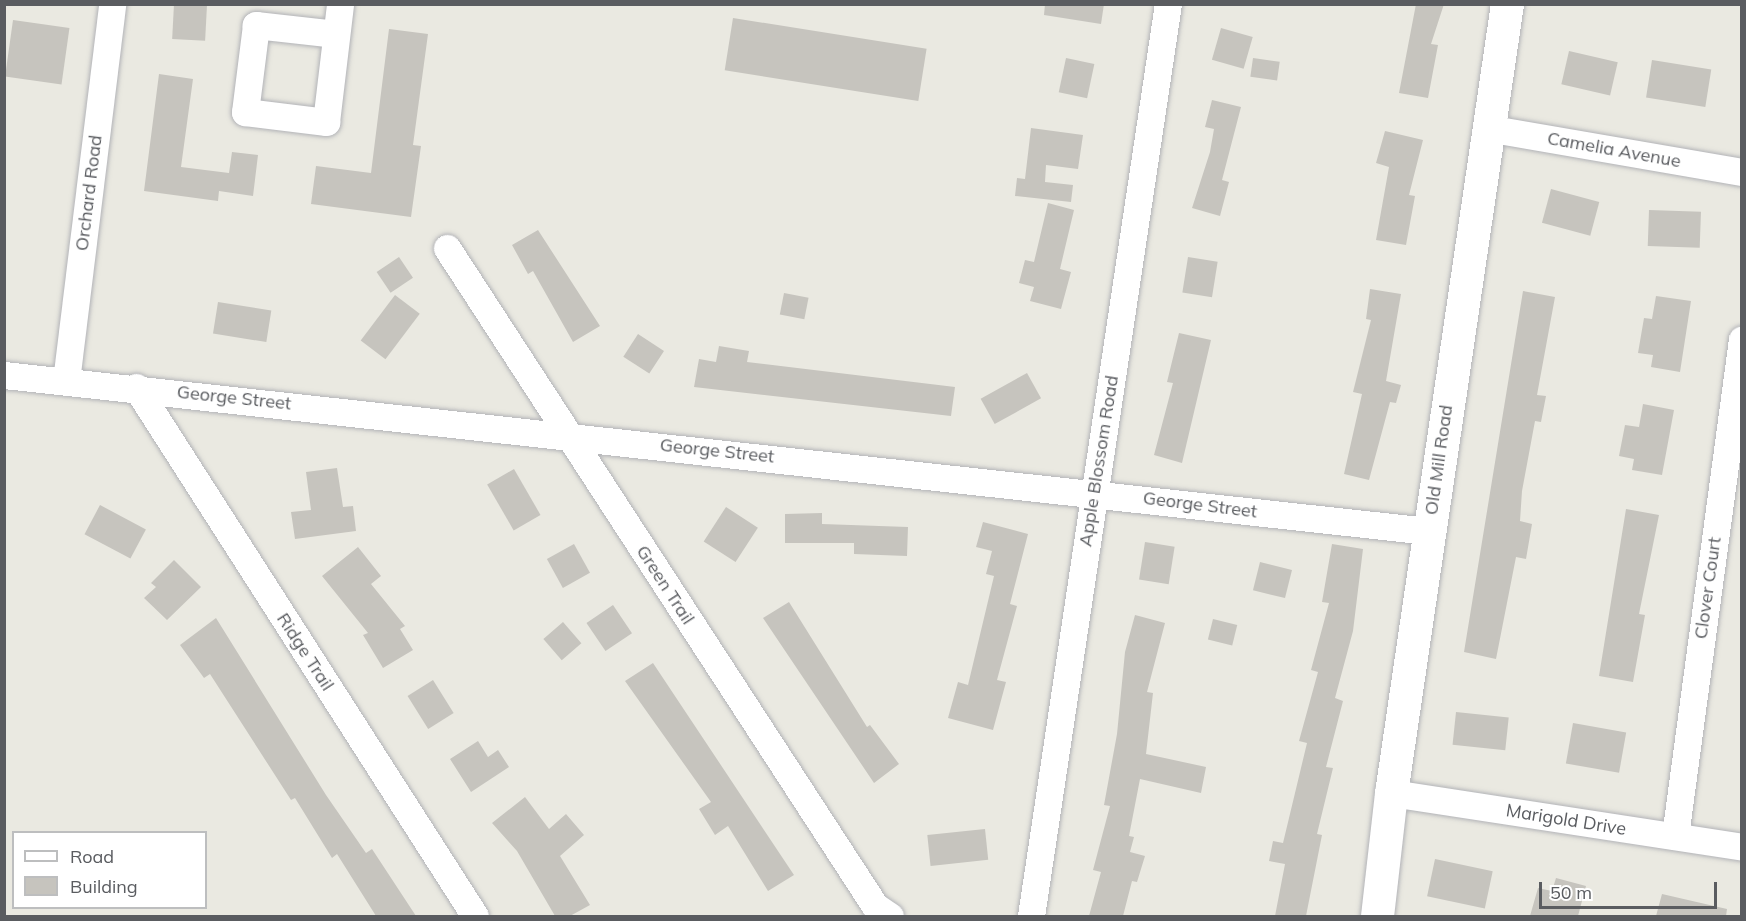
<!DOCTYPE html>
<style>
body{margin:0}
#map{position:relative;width:1746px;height:921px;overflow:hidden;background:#eae9e1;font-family:Mulish,sans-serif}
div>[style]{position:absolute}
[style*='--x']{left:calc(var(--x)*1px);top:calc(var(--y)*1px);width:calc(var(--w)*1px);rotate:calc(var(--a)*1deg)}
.building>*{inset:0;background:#c6c4be;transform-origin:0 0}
.roads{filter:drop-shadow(0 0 2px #b2b3b7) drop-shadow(0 0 2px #b2b3b7)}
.street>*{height:27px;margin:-13.5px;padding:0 13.5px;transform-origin:13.5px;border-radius:13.5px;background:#fff}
.secondary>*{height:33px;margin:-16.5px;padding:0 16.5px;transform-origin:16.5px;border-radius:16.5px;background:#fff}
span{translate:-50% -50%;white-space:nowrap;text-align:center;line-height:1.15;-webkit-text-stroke:4.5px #fff;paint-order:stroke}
.street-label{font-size:18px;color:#5a5c60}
.frame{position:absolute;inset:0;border:6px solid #5a5c60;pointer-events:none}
.legend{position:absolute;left:12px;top:831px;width:195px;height:78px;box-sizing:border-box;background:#fff;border:2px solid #bdbebf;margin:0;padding:8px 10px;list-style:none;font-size:18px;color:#5a5c60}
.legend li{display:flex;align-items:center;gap:12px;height:30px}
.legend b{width:30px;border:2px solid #bdbebf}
.scale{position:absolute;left:1539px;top:882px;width:178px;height:27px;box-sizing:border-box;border:3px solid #5a5c60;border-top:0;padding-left:8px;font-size:18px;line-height:21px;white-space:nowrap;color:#5a5c60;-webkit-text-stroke:4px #fff;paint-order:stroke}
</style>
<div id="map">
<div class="building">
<div style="left:174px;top:4px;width:33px;height:35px;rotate:3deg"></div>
<div style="clip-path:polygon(1045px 4px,1104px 4px,1101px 24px,1044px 15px)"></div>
<div style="clip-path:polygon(1416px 4px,1444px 4px,1431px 44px,1438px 45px,1428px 98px,1399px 93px)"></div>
<div style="left:733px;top:18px;width:196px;height:53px;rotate:9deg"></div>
<div style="left:13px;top:20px;width:57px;height:57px;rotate:8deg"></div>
<div style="left:1221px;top:28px;width:33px;height:33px;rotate:16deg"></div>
<div style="clip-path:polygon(389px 29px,428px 34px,413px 145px,421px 146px,411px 217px,311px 204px,316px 166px,371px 173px)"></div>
<div style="left:1569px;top:51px;width:50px;height:34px;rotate:13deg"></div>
<div style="left:1066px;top:58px;width:29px;height:35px;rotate:12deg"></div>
<div style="left:1253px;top:58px;width:27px;height:19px;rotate:8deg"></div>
<div style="left:1652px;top:60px;width:60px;height:38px;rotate:9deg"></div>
<div style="clip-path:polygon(159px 74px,193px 79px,181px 167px,229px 173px,232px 152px,258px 155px,253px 196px,219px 191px,218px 201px,144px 191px)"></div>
<div style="clip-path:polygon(1212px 100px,1241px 107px,1222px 180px,1229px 182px,1220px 216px,1192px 208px,1210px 152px,1214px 129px,1205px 127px)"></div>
<div style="clip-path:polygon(1031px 128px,1083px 135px,1078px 169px,1046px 165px,1045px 182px,1073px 185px,1071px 202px,1015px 196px,1017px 178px,1025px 179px)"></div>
<div style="clip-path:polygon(1385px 131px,1423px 140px,1409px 195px,1415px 196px,1406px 245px,1376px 240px,1389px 167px,1376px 163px)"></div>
<div style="left:1551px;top:189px;width:50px;height:35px;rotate:15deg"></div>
<div style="clip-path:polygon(1048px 203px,1074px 210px,1060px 269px,1071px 272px,1061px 309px,1030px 301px,1034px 287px,1019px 283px,1025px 260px,1034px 262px)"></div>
<div style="left:1649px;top:210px;width:52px;height:36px;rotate:2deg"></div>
<div style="clip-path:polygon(538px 230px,600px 326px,573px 342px,533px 271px,528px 274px,512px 245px)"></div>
<div style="left:399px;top:257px;width:25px;height:27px;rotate:56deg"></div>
<div style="left:1188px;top:257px;width:30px;height:36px;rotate:9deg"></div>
<div style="clip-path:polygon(1370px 289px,1401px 294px,1386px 381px,1401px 385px,1396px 403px,1390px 402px,1369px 480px,1344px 474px,1362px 394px,1353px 392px,1371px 320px,1366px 319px)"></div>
<div style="clip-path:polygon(1523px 291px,1555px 297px,1537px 395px,1546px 396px,1541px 422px,1535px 421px,1522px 491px,1520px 521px,1532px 524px,1526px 559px,1516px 557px,1496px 659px,1464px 652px)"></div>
<div style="left:784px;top:293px;width:25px;height:22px;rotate:11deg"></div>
<div style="left:395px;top:295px;width:31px;height:57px;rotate:37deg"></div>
<div style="clip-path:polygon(1656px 296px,1691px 301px,1680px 372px,1651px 367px,1653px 355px,1638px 353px,1644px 318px,1652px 319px)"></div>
<div style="left:218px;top:302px;width:54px;height:32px;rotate:9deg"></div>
<div style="clip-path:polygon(1179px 333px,1211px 340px,1182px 463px,1154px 455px,1173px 383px,1167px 382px)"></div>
<div style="left:638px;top:334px;width:31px;height:27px;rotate:33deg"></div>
<div style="clip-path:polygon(719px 346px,749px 351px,747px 362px,955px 387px,951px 416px,694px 387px,699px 359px,716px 362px)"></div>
<div style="left:1027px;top:373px;width:29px;height:53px;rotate:61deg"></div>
<div style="clip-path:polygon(1643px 404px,1674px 410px,1662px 475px,1632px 470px,1634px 459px,1619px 456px,1625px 425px,1639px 427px)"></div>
<div style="clip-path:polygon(337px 468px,343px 507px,353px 506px,356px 531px,295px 539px,291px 512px,311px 510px,306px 472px)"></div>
<div style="left:514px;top:469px;width:53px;height:31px;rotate:60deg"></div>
<div style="left:100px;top:505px;width:52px;height:33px;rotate:28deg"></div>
<div style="left:726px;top:507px;width:38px;height:41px;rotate:33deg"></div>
<div style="clip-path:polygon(1626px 509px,1659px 515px,1639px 614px,1645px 615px,1633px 682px,1599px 676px)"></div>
<div style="clip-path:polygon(822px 513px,822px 524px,908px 527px,907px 556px,854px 554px,854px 543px,785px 543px,785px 514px)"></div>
<div style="clip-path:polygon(983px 522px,1028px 534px,1010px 604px,1017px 606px,997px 680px,1006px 682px,993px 730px,948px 718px,958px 682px,968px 685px,994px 576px,986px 574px,992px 551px,976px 547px)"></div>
<div style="left:1145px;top:542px;width:30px;height:38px;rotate:9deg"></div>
<div style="left:574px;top:544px;width:33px;height:31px;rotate:61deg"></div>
<div style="clip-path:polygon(1332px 544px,1363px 549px,1353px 631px,1335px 698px,1343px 701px,1326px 767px,1333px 768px,1317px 834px,1322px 835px,1306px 916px,1275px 916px,1285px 864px,1269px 861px,1273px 841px,1283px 843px,1307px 743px,1299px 741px,1318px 672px,1311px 670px,1329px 603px,1322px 602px)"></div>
<div style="clip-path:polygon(358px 547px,381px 576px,371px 584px,405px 626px,400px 629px,413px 650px,383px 668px,363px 635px,368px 633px,322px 576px)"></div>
<div style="clip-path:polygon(174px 560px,201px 587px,167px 620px,144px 598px,156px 587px,151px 583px)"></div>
<div style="left:1260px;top:562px;width:33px;height:29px;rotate:14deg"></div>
<div style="clip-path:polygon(789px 602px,867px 727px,870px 725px,899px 764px,874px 783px,763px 618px)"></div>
<div style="left:613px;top:605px;width:34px;height:32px;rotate:56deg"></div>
<div style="clip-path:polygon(1135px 615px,1165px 623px,1147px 692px,1153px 693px,1146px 754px,1206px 767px,1201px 793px,1140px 779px,1129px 836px,1134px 837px,1130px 852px,1145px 856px,1137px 882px,1132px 881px,1123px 916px,1089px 916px,1101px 872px,1093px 870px,1110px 806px,1104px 805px,1117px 734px,1125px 652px)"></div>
<div style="clip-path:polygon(216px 618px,326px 795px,366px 853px,372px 849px,416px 916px,376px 916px,337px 854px,332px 858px,295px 798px,291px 800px,210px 674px,204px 678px,180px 645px)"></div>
<div style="left:1213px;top:619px;width:25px;height:21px;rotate:14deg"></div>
<div style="left:563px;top:622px;width:28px;height:26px;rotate:49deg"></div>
<div style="clip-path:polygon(653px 663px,794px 875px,768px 891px,728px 826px,715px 835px,699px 809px,711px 802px,625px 681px)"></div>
<div style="left:433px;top:680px;width:39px;height:30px;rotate:58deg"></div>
<div style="left:1456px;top:712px;width:53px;height:33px;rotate:6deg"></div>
<div style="left:1573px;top:723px;width:54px;height:41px;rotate:10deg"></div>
<div style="clip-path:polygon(478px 741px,488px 757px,498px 750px,509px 767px,471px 792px,450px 759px)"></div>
<div style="clip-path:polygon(525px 797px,549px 829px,566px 814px,584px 835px,560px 856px,590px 905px,570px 916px,555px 916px,517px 851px,492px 823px)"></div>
<div style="left:985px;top:829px;width:31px;height:58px;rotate:84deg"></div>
<div style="left:1435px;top:859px;width:59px;height:38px;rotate:12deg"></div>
<div style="clip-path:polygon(1556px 878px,1586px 886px,1578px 916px,1530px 916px,1538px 888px,1552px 891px)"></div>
<div style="clip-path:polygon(1662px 894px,1727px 909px,1726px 916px,1656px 916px)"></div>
</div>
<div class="roads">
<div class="street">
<div style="--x:336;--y:34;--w:81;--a:-173.6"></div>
<div style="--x:256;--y:25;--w:88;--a:97.2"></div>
<div style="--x:245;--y:112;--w:82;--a:7"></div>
<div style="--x:326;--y:122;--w:119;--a:-83.2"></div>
<div style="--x:1487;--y:128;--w:259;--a:9.8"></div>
<div style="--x:447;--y:248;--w:785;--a:56.96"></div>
<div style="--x:875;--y:906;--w:18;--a:34"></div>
<div style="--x:4;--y:375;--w:1434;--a:6.25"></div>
<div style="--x:66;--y:381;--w:380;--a:-83"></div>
<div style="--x:136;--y:387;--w:628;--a:57.35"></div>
<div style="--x:1391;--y:793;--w:355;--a:8.7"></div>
<div style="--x:1675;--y:836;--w:501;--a:-82.32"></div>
<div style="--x:1031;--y:916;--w:922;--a:-81.46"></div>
</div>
<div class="secondary">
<div style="--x:1377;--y:916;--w:124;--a:-83.5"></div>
<div style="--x:1391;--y:793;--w:797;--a:-81.64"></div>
</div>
</div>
<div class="street-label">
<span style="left:1614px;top:150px;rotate:10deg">Camelia Avenue</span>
<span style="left:89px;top:193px;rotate:-83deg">Orchard Road</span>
<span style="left:234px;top:398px;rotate:6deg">George Street</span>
<span style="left:717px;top:451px;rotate:6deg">George Street</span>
<span style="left:1439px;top:460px;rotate:-82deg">Old Mill Road</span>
<span style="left:1099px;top:461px;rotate:-81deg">Apple Blossom Road</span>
<span style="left:1200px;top:505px;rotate:7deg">George Street</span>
<span style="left:665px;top:585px;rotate:57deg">Green Trail</span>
<span style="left:1708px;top:588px;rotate:-82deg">Clover Court</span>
<span style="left:305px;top:652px;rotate:57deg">Ridge Trail</span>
<span style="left:1566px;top:820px;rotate:9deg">Marigold Drive</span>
</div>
<div class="frame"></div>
<ul class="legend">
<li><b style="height:8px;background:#fff"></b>Road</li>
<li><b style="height:16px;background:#c6c4be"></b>Building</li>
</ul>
<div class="scale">50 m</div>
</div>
